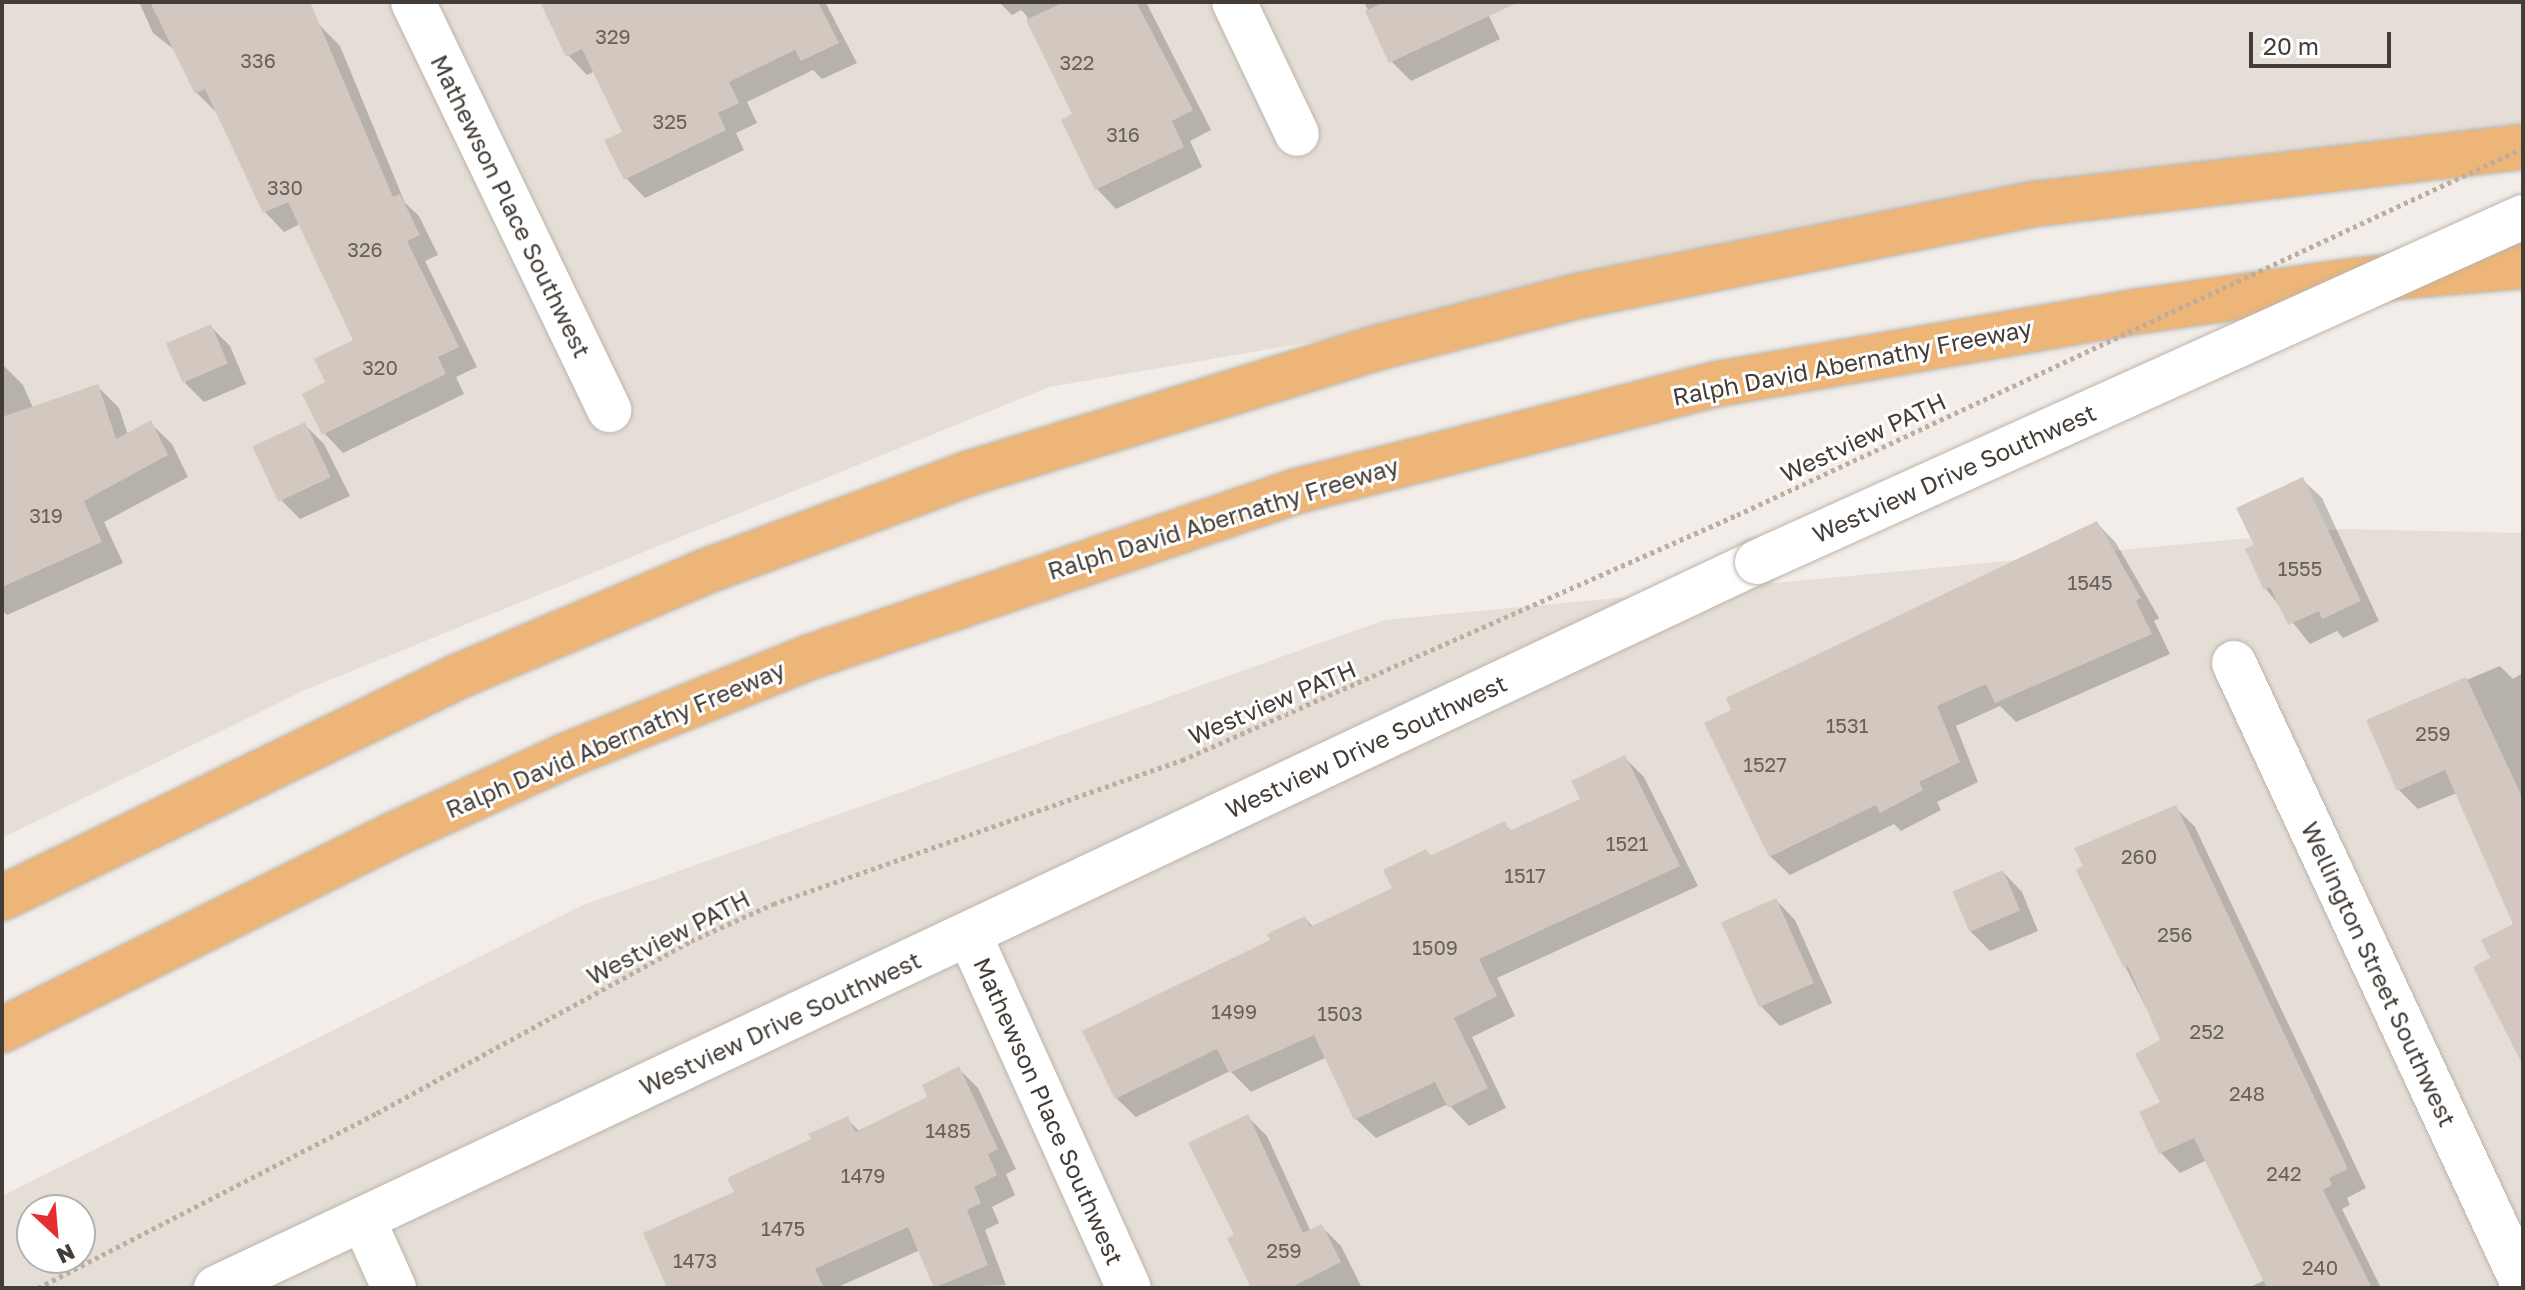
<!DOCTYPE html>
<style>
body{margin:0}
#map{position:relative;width:2525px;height:1290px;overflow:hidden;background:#f2ede8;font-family:"Golos Text",sans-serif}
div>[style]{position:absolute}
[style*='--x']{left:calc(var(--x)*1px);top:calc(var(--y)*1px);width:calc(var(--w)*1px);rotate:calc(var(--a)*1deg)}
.residential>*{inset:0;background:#e5ded7}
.shadow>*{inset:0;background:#0003}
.building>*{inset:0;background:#d2c8bf;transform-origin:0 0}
.path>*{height:5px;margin-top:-2.5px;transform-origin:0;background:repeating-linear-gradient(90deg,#bcad9e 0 4px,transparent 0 8px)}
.roads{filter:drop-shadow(0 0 2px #bcb4ab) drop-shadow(0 0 2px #bcb4ab)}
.minor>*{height:44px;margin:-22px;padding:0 22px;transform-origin:22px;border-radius:22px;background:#fff}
.highway>*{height:44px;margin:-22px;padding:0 22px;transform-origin:22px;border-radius:22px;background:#edb577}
.path-bridge>*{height:5px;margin-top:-2.5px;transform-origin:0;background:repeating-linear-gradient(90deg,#bcad9e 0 4px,transparent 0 8px)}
.bridges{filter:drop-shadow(0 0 2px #bcb4ab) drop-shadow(0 0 2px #bcb4ab)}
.minor-bridge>*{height:44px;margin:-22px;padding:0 22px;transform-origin:22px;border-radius:22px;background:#fff}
span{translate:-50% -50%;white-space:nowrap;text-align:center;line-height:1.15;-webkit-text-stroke:6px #fff;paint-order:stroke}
.number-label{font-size:20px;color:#686059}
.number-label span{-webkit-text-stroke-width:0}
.street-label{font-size:24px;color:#443d37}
.frame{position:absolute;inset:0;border:4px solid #443d37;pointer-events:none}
.north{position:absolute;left:16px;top:1194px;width:80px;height:80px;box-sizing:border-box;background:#fff;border:2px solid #b4b1af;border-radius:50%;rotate:154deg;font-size:22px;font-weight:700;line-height:32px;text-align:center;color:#443d37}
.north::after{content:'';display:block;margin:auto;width:28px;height:36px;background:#e1302f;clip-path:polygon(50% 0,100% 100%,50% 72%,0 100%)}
.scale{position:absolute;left:2249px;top:32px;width:142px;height:36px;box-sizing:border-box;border:4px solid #443d37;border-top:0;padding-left:10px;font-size:24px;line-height:28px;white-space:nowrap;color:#443d37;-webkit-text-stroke:6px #fff;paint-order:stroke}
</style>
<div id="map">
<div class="residential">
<div style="clip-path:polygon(2px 2px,2523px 2px,2523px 147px,1578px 296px,1049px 387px,305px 690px,2px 838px)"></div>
<div style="clip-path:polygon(evenodd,2344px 529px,2523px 533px,2523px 1288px,2px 1288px,2px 1196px,583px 905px,1385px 620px,2344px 529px,32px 1210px,80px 1210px,80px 1258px,32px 1258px,32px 1210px)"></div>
</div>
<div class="shadow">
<div style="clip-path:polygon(139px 2px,297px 2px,340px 46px,405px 203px,419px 216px,438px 255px,425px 261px,477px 367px,456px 377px,464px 394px,343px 453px,324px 433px,328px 383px,355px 341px,300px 224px,284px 232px,265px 212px,216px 112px,197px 93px,176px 51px,153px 33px)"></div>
<div style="clip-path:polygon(542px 2px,825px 2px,857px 63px,822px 79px,813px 70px,747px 102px,757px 123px,736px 133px,744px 150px,645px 198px,626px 178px,625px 133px,595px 71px,587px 75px,568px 55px)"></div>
<div style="clip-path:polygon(999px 2px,1146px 2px,1211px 130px,1190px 141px,1202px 167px,1116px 209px,1097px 189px,1064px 121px,1075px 115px,1026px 15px,1021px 10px,1012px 15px)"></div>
<div style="clip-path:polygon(1364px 2px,1482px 2px,1500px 39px,1411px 81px,1391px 61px)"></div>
<div style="clip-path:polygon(211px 327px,230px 346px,246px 384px,204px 402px,185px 383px)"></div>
<div style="clip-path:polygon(2px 364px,23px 385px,33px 408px,97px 386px,119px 408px,128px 435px,150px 423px,172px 444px,188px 477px,104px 522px,123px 563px,7px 615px,2px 610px)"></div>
<div style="clip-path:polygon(304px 424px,324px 444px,350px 496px,300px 519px,281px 500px)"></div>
<div style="clip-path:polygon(2302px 479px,2322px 498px,2379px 621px,2343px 638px,2337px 631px,2310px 644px,2266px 589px,2256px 546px)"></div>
<div style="clip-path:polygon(2097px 523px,2116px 543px,2159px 618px,2154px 621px,2170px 654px,2016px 722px,2000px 706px,1956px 726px,1978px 782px,1937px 802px,1941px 810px,1901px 831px,1894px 824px,1790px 875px,1770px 856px)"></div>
<div style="clip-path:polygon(2500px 666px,2513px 679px,2523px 673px,2523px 1065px,2493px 959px,2515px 925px,2457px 793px,2418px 809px,2399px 790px,2369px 721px)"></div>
<div style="clip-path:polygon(1624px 757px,1644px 777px,1698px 886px,1497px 978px,1515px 1016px,1472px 1037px,1506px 1108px,1469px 1126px,1448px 1104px,1376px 1138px,1356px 1119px,1327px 1057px,1251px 1092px,1230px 1071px,1136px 1117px,1116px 1098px,1273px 941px,1305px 918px,1314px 928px,1394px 889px,1426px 851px,1432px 857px,1504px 824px,1512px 832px,1583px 800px)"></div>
<div style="clip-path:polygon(2175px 807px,2195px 827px,2366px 1188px,2347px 1198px,2350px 1205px,2342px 1209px,2381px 1288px,2248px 1288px,2265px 1280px,2207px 1160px,2180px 1173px,2161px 1153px,2163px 1041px,2125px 966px)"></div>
<div style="clip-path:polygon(2003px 872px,2022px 892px,2038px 931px,1990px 951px,1970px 931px)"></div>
<div style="clip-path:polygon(1776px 900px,1795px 920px,1832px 1003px,1780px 1026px,1761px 1006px)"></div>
<div style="clip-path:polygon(959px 1069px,978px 1088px,1016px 1169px,1006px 1174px,1015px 1195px,992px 1207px,999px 1223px,985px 1230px,1006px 1285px,936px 1288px,920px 1250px,836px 1288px,669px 1288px,736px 1193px,847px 1119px,860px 1132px,929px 1098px)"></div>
<div style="clip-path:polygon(1248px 1117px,1267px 1136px,1311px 1232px,1322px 1227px,1341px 1246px,1362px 1288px,1252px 1288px,1237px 1235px)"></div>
</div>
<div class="building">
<div style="clip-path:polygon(150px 2px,310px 2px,393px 197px,400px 194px,420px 235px,407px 241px,459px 347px,438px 357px,446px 374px,322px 435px,302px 394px,325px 382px,314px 359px,353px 340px,288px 202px,263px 213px,205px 89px,195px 94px)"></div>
<div style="clip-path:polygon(540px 2px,818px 2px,839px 43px,801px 61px,795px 50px,729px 82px,739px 103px,718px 113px,726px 130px,624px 180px,604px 140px,622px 132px,582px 49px,566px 57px)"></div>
<div style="clip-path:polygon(1064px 2px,1136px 2px,1193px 110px,1172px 121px,1184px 147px,1095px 190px,1061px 120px,1072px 114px,1026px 20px)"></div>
<div style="clip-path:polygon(1385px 2px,1519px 2px,1389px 63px,1365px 11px)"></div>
<div style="left:211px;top:324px;width:43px;height:49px;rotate:67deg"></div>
<div style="clip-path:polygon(98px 384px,116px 439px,151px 420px,168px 455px,84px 501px,102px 542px,2px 587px,2px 417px)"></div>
<div style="left:305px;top:422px;width:61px;height:58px;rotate:65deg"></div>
<div style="clip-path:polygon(2303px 477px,2361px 601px,2322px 619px,2319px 611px,2288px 625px,2270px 587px,2264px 590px,2245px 549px,2254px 545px,2236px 508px)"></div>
<div style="clip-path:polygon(2097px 521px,2141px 598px,2136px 601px,2152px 634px,1995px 703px,1986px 684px,1937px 706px,1960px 762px,1919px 782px,1923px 790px,1880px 813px,1876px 805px,1769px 857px,1704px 723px,1731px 710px,1726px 698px)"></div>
<div style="clip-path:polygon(2466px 677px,2523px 799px,2523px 1066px,2473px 967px,2490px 958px,2481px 940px,2513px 924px,2445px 770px,2397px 791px,2366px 720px)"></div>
<div style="clip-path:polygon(1625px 755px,1680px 866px,1479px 959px,1497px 996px,1454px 1018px,1488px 1088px,1448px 1108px,1435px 1082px,1354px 1120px,1314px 1035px,1229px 1073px,1217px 1049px,1115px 1099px,1082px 1031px,1270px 940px,1267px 934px,1305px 916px,1310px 927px,1392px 888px,1383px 870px,1426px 849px,1430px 856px,1505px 821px,1509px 831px,1580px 799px,1571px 781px)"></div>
<div style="clip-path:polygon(2176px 805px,2348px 1169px,2329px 1178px,2332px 1185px,2323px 1190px,2372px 1288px,2267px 1288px,2194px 1138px,2159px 1154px,2139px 1112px,2160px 1102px,2135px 1054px,2160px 1040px,2128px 966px,2124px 968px,2076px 870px,2083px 866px,2074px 848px)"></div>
<div style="left:2003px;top:870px;width:44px;height:55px;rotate:67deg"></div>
<div style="left:1776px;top:898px;width:93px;height:60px;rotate:66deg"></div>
<div style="clip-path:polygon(959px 1066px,998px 1149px,988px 1154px,997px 1175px,974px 1187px,981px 1203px,967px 1210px,988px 1265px,934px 1288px,908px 1227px,815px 1269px,824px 1288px,667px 1288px,643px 1233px,734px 1192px,727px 1178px,811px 1139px,808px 1134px,848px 1116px,855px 1132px,927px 1097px,922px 1085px)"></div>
<div style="clip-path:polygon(1248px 1114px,1303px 1233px,1322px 1224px,1341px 1262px,1290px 1288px,1251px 1288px,1227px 1238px,1234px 1235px,1188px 1143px)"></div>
</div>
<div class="path">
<div style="--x:38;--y:1288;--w:382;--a:-27.3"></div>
<div style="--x:377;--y:1113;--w:358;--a:-28.7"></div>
<div style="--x:691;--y:941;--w:90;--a:-24.3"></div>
<div style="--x:773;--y:904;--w:434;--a:-19.4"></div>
<div style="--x:1182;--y:760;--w:607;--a:-23.82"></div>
</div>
<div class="roads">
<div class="minor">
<div style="--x:413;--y:2;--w:453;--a:64.3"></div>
<div style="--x:1234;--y:2;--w:146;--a:64.5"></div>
<div style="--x:2234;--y:663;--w:685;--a:65.04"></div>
<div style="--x:969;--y:934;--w:388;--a:65.7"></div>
<div style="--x:363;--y:1219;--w:76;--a:65.8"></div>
<div style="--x:216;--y:1288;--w:1703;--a:-25.23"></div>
</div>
<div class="highway">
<div style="--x:2;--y:898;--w:506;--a:-25.91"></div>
<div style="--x:457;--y:677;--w:268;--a:-23"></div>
<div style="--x:704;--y:572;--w:281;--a:-20.4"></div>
<div style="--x:967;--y:474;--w:432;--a:-17.1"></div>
<div style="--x:1380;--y:347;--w:204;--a:-14.4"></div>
<div style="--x:1578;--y:296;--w:467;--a:-11.4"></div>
<div style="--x:2036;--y:204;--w:490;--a:-6.7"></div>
<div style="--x:2;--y:1030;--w:439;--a:-26.5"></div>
<div style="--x:395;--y:834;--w:187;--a:-24.6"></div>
<div style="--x:565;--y:756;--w:264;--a:-22"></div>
<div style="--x:810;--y:657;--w:515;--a:-18.82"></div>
<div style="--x:1297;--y:491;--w:433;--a:-14.3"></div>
<div style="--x:1717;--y:384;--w:422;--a:-9.8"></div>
<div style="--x:2133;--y:312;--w:227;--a:-8.1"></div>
<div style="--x:2358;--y:280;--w:166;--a:-4.8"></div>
</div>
</div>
<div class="path-bridge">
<div style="--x:1737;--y:515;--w:867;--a:-25.03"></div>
</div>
<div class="bridges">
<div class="minor-bridge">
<div style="--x:1757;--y:562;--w:840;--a:-24.25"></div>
</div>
</div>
<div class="number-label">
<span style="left:613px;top:36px">329</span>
<span style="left:258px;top:60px">336</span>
<span style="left:1077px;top:62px">322</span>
<span style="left:670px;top:121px">325</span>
<span style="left:1123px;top:134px">316</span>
<span style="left:285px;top:187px">330</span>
<span style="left:365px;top:249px">326</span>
<span style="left:380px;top:367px">320</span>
<span style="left:46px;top:515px">319</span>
<span style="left:2300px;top:568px">1555</span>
<span style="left:2090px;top:582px">1545</span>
<span style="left:1847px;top:725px">1531</span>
<span style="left:2433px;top:733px">259</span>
<span style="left:1765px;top:764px">1527</span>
<span style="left:1627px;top:843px">1521</span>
<span style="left:2139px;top:856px">260</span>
<span style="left:1525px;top:875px">1517</span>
<span style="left:2175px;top:934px">256</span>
<span style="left:1435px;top:947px">1509</span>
<span style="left:1234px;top:1011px">1499</span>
<span style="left:1340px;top:1013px">1503</span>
<span style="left:2207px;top:1031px">252</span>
<span style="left:2247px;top:1093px">248</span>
<span style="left:948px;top:1130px">1485</span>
<span style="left:2284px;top:1173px">242</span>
<span style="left:863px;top:1175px">1479</span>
<span style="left:783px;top:1228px">1475</span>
<span style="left:1284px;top:1250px">259</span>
<span style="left:695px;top:1260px">1473</span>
<span style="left:2320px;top:1267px">240</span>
</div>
<div class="street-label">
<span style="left:511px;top:206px;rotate:64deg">Mathewson Place Southwest</span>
<span style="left:1852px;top:362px;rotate:-11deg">Ralph David Abernathy Freeway</span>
<span style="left:1863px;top:437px;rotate:-25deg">Westview PATH</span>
<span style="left:1954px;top:473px;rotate:-24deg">Westview Drive Southwest</span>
<span style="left:1223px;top:518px;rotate:-17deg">Ralph David Abernathy Freeway</span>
<span style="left:1272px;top:702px;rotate:-23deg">Westview PATH</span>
<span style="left:615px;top:739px;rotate:-23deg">Ralph David Abernathy Freeway</span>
<span style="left:1366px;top:746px;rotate:-25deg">Westview Drive Southwest</span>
<span style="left:668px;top:937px;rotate:-27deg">Westview PATH</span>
<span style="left:2379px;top:974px;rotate:65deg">Wellington Street Southwest</span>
<span style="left:780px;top:1023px;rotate:-25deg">Westview Drive Southwest</span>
<span style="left:1049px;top:1111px;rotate:66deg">Mathewson Place Southwest</span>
</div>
<div class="frame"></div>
<div class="north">N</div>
<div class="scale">20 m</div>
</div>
